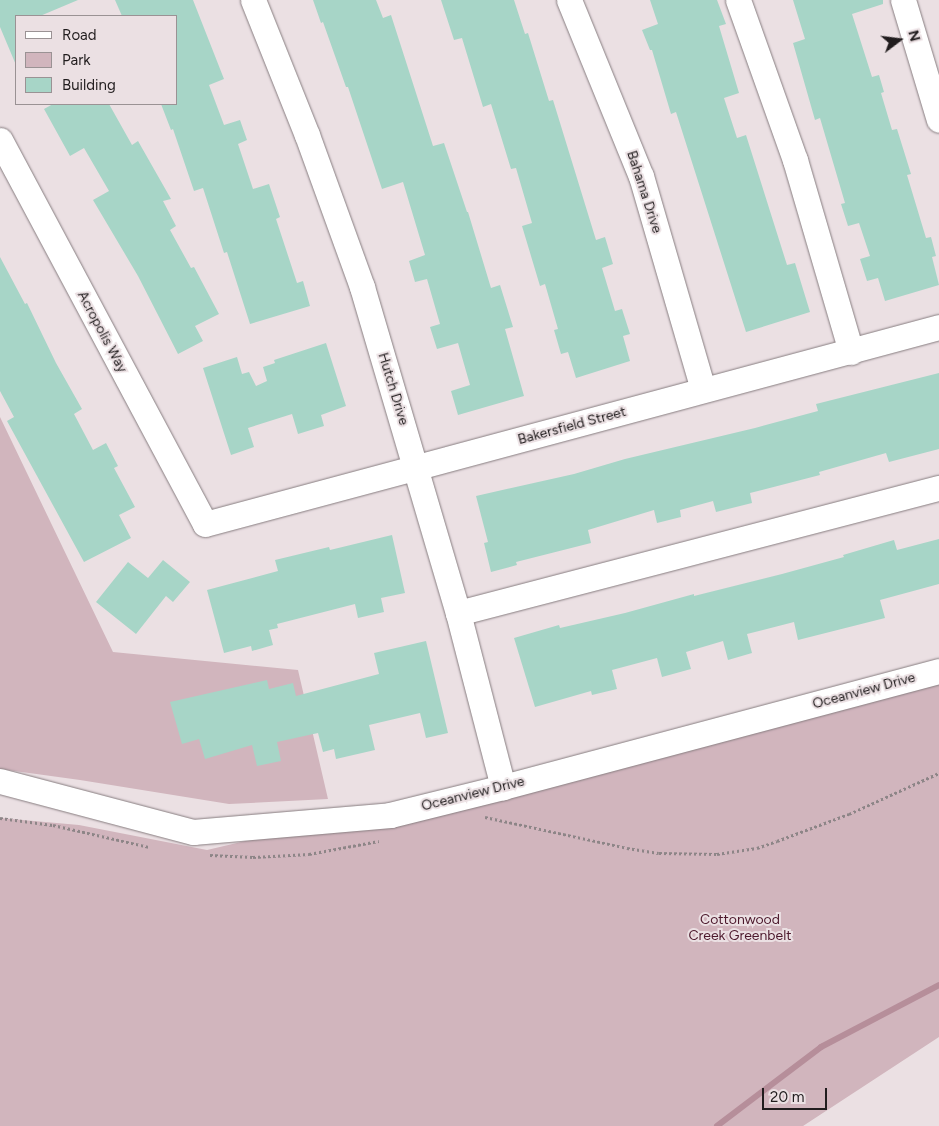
<!DOCTYPE html>
<style>
body{margin:0}
#map{position:relative;width:939px;height:1126px;overflow:hidden;background:#ebe0e3;font-family:Figtree,sans-serif}
div>[style]{position:absolute}
[style*='--x']{left:calc(var(--x)*1px);top:calc(var(--y)*1px);width:calc(var(--w)*1px);rotate:calc(var(--a)*1deg)}
.green>*{inset:0;background:#d1b5bd}
.stream>*{height:6px;margin:-3px;padding:0 3px;transform-origin:3px;border-radius:3px;background:#b68e9a}
.building>*{inset:0;background:#a7d5c7}
.path>*{height:3px;margin-top:-1.5px;transform-origin:0;background:repeating-linear-gradient(90deg,#8d8587 0 2.5px,transparent 0 5px)}
.roads{filter:drop-shadow(0 0 1px #877d80) drop-shadow(0 0 1px #877d80)}
.minor>*{height:25px;margin:-12.5px;padding:0 12.5px;transform-origin:12.5px;border-radius:12.5px;background:#fff}
span{translate:-50% -50%;white-space:nowrap;text-align:center;line-height:1.15;-webkit-text-stroke:4px #ebe0e3;paint-order:stroke}
.street-label{font-size:14px;color:#211d1e}
.park-label{font-size:14px;color:#4c182c}
.legend{position:absolute;left:15px;top:15px;width:162px;height:90px;box-sizing:border-box;background:#ebe0e3;border:1px solid #9a9294;margin:0;padding:6px 9px;list-style:none;font-size:15px;color:#211d1e}
.legend li{display:flex;align-items:center;gap:10px;height:25px}
.legend b{width:25px;border:1px solid #9a9294}
.north{position:absolute;left:874px;top:15px;width:50px;height:50px;-webkit-text-stroke:4px #ebe0e3;paint-order:stroke;rotate:75deg;font-size:14px;font-weight:700;line-height:20px;text-align:center;color:#211d1e}
.north::after{content:'';display:block;margin:auto;width:18px;height:22px;background:#211d1e;clip-path:polygon(50% 0,100% 100%,50% 72%,0 100%)}
.scale{position:absolute;left:762px;top:1088px;width:65px;height:22px;box-sizing:border-box;border:2px solid #211d1e;border-top:0;padding-left:6px;font-size:15px;line-height:18px;white-space:nowrap;color:#211d1e;-webkit-text-stroke:4px #ebe0e3;paint-order:stroke}
</style>
<div id="map">
<div class="green">
<div style="clip-path:polygon(0 417px,113px 652px,298px 670px,328px 799px,229px 804px,80px 780px,0 769px)"></div>
<div style="clip-path:polygon(939px 677px,939px 1037px,803px 1126px,0 1126px,0 818px,79px 825px,207px 850px)"></div>
</div>
<div class="stream">
<div style="--x:717;--y:1126;--w:131;--a:-37.2"></div>
<div style="--x:821;--y:1047;--w:133;--a:-27.7"></div>
</div>
<div class="building">
<div style="clip-path:polygon(0 0,78px 0,40px 16px,16px 16px,16px 65px,0 27px)"></div>
<div style="clip-path:polygon(115px 0,193px 0,224px 79px,209px 85px,224px 125px,240px 120px,247px 140px,238px 144px,253px 189px,269px 184px,280px 217px,276px 219px,297px 283px,303px 281px,310px 306px,250px 324px,227px 252px,224px 253px,203px 188px,194px 191px,173px 129px,171px 130px,161px 104px,176px 104px,176px 16px,122px 16px)"></div>
<div style="clip-path:polygon(313px 0,376px 0,383px 18px,391px 15px,433px 146px,444px 143px,467px 212px,468px 212px,491px 288px,500px 285px,513px 327px,505px 329px,524px 396px,458px 415px,451px 391px,470px 385px,458px 343px,437px 349px,430px 327px,440px 324px,427px 279px,415px 282px,409px 261px,425px 255px,403px 182px,382px 189px,348px 87px,346px 87px,323px 22px,321px 23px)"></div>
<div style="clip-path:polygon(441px 0,514px 0,525px 34px,528px 33px,549px 101px,553px 100px,596px 240px,605px 237px,613px 264px,602px 268px,615px 311px,622px 309px,630px 334px,623px 336px,630px 361px,576px 378px,568px 352px,561px 354px,554px 330px,558px 329px,545px 284px,540px 286px,522px 226px,532px 223px,516px 168px,511px 169px,491px 104px,483px 107px,462px 38px,454px 40px)"></div>
<div style="clip-path:polygon(650px 0,717px 0,726px 24px,719px 26px,739px 93px,724px 98px,737px 138px,746px 135px,787px 265px,795px 263px,810px 312px,746px 332px,676px 112px,671px 114px,652px 50px,650px 50px,642px 30px,658px 24px)"></div>
<div style="clip-path:polygon(793px 0,883px 0,883px 4px,852px 14px,872px 77px,879px 75px,884px 92px,881px 93px,892px 130px,897px 129px,911px 174px,907px 175px,926px 238px,931px 237px,936px 256px,932px 257px,939px 285px,885px 301px,878px 278px,867px 281px,860px 259px,870px 256px,859px 223px,848px 226px,841px 204px,845px 203px,820px 118px,815px 120px,793px 43px,805px 39px)"></div>
<div style="clip-path:polygon(53px 104px,109px 104px,132px 145px,138px 141px,171px 199px,163px 201px,176px 226px,170px 230px,191px 268px,194px 267px,219px 314px,195px 326px,203px 341px,178px 354px,138px 276px,93px 200px,109px 191px,84px 148px,70px 156px,44px 109px)"></div>
<div style="clip-path:polygon(0 257px,25px 304px,27px 303px,56px 363px,82px 409px,74px 414px,93px 450px,106px 443px,118px 466px,114px 468px,135px 507px,119px 515px,131px 538px,84px 562px,7px 421px,14px 417px,0 391px)"></div>
<div style="clip-path:polygon(326px 343px,346px 406px,321px 415px,324px 426px,298px 434px,292px 414px,248px 428px,254px 447px,231px 455px,203px 368px,237px 357px,242px 374px,249px 372px,256px 386px,267px 381px,263px 367px,275px 363px,274px 360px)"></div>
<div style="clip-path:polygon(939px 373px,939px 449px,889px 462px,886px 453px,819px 472px,820px 475px,750px 493px,752px 503px,716px 512px,713px 501px,680px 510px,681px 517px,657px 523px,654px 510px,588px 530px,591px 543px,516px 562px,517px 565px,491px 572px,484px 543px,488px 542px,476px 496px,574px 474px,625px 459px,755px 428px,818px 411px,816px 404px)"></div>
<div style="clip-path:polygon(392px 535px,405px 593px,381px 598px,384px 612px,358px 618px,355px 604px,277px 624px,278px 628px,269px 630px,273px 645px,252px 651px,251px 646px,224px 653px,207px 590px,278px 571px,275px 560px,329px 547px,330px 550px)"></div>
<div style="clip-path:polygon(939px 539px,939px 584px,880px 600px,885px 618px,798px 640px,794px 622px,747px 634px,752px 653px,728px 660px,723px 641px,686px 652px,691px 669px,662px 677px,657px 658px,612px 670px,617px 689px,592px 695px,591px 691px,535px 707px,514px 638px,559px 625px,560px 628px,625px 613px,694px 594px,694px 596px,782px 574px,844px 557px,843px 555px,894px 540px,897px 550px)"></div>
<div style="clip-path:polygon(163px 560px,190px 582px,173px 602px,166px 596px,136px 634px,96px 602px,128px 562px,148px 578px)"></div>
<div style="clip-path:polygon(426px 641px,448px 733px,426px 738px,420px 713px,369px 725px,375px 750px,336px 759px,334px 749px,323px 752px,318px 733px,277px 742px,281px 761px,257px 766px,252px 745px,205px 759px,199px 739px,182px 744px,170px 702px,267px 680px,269px 689px,293px 683px,296px 696px,379px 674px,374px 653px)"></div>
</div>
<div class="path">
<div style="--x:485;--y:817;--w:145;--a:12.3"></div>
<div style="--x:627;--y:848;--w:32;--a:9"></div>
<div style="--x:659;--y:853;--w:58;--a:1"></div>
<div style="--x:717;--y:854;--w:40;--a:-8.5"></div>
<div style="--x:757;--y:848;--w:21;--a:-19"></div>
<div style="--x:777;--y:841;--w:77;--a:-20.6"></div>
<div style="--x:849;--y:814;--w:99;--a:-24.5"></div>
<div style="--x:0;--y:818;--w:53;--a:7.5"></div>
<div style="--x:53;--y:825;--w:98;--a:12.9"></div>
<div style="--x:210;--y:855;--w:43;--a:2.7"></div>
<div style="--x:253;--y:857;--w:56;--a:-3.1"></div>
<div style="--x:309;--y:854;--w:71;--a:-10.5"></div>
</div>
<div class="roads">
<div class="minor">
<div style="--x:253;--y:0;--w:145;--a:68.2"></div>
<div style="--x:307;--y:135;--w:162;--a:70.1"></div>
<div style="--x:362;--y:287;--w:340;--a:73.6"></div>
<div style="--x:458;--y:613;--w:180;--a:75.5"></div>
<div style="--x:569;--y:0;--w:190;--a:67.8"></div>
<div style="--x:641;--y:176;--w:222;--a:73.8"></div>
<div style="--x:738;--y:0;--w:170;--a:70.4"></div>
<div style="--x:795;--y:160;--w:200;--a:73.7"></div>
<div style="--x:903;--y:0;--w:125;--a:73.3"></div>
<div style="--x:0;--y:140;--w:435;--a:61.9"></div>
<div style="--x:205;--y:524;--w:760;--a:-15.02"></div>
<div style="--x:458;--y:613;--w:497;--a:-14.6"></div>
<div style="--x:0;--y:781;--w:200;--a:14.8"></div>
<div style="--x:193;--y:832;--w:198;--a:-4.9"></div>
<div style="--x:390;--y:815;--w:116;--a:-13.9"></div>
<div style="--x:503;--y:787;--w:451;--a:-14.9"></div>
</div>
</div>
<div class="street-label">
<span style="left:644px;top:192px;rotate:72deg">Bahama Drive</span>
<span style="left:102px;top:332px;rotate:62deg">Acropolis Way</span>
<span style="left:393px;top:389px;rotate:73deg">Hutch Drive</span>
<span style="left:572px;top:426px;rotate:-15deg">Bakersfield Street</span>
<span style="left:864px;top:691px;rotate:-15deg">Oceanview Drive</span>
<span style="left:473px;top:794px;rotate:-14deg">Oceanview Drive</span>
</div>
<div class="park-label">
<span style="left:740px;top:928px">Cottonwood<br>Creek Greenbelt</span>
</div>
<ul class="legend">
<li><b style="height:6px;background:#fff"></b>Road</li>
<li><b style="height:14px;background:#d1b5bd"></b>Park</li>
<li><b style="height:14px;background:#a7d5c7"></b>Building</li>
</ul>
<div class="north">N</div>
<div class="scale">20 m</div>
</div>
